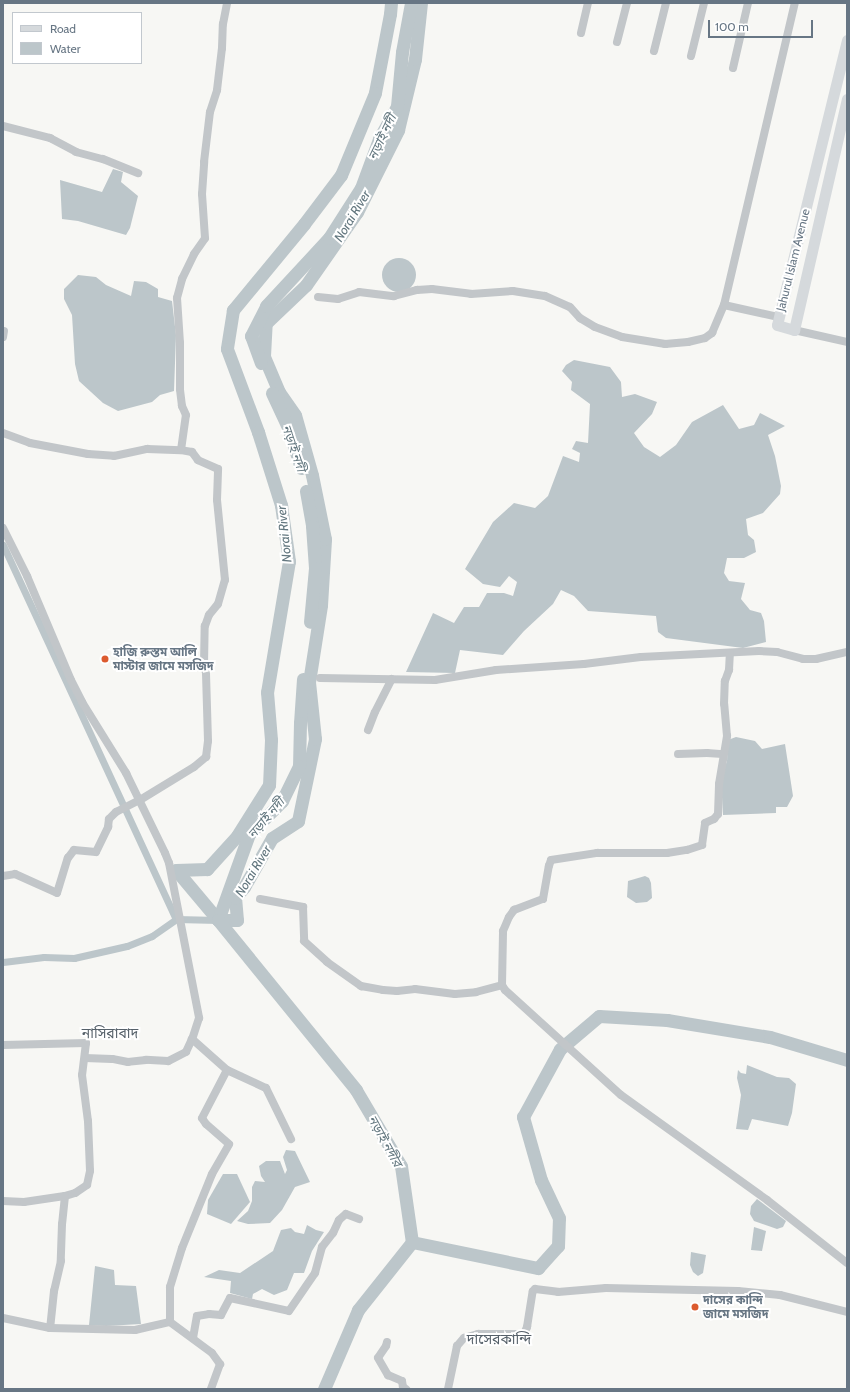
<!DOCTYPE html>
<meta charset="utf-8">
<style>
body{margin:0}
#map{position:relative;width:850px;height:1392px;overflow:hidden;background:#f7f7f4;font-family:Cabin,"Noto Sans Bengali",sans-serif}
div>[style]{position:absolute}
[style*='--x']{left:calc(var(--x)*1px);top:calc(var(--y)*1px);width:calc(var(--w)*1px);rotate:calc(var(--a)*1deg)}
.water>*{inset:0;background:#bcc6ca}
.round{border-radius:50%}
.canal>*{height:7px;margin:-3.5px;padding:0 3.5px;transform-origin:3.5px;border-radius:3.5px;background:#bcc6ca}
.river>*{height:13px;margin:-6.5px;padding:0 6.5px;transform-origin:6.5px;border-radius:6.5px;background:#bcc6ca}
.street>*{height:8px;margin:-4px;padding:0 4px;transform-origin:4px;border-radius:4px;background:#c2c6c9}
.secondary>*{height:11px;margin:-5.5px;padding:0 5.5px;transform-origin:5.5px;border-radius:5.5px;background:#d5d9dc}
.dots>*{width:11px;height:11px;translate:-50% -50%;box-sizing:border-box;border:2px solid #fff;border-radius:50%}
span{translate:-50% -50%;white-space:nowrap;text-align:center;line-height:1.15;-webkit-text-stroke:4px #fff;paint-order:stroke}
.street-label{font-size:12px;color:#677684}
.poi-label{font-size:12px;color:#677684;font-weight:700}
.left{translate:0 -50%;text-align:left}
.water-label{font-size:13px;color:#63777f;font-style:italic}
.quarter-label{font-size:14px;color:#556069}
.frame{position:absolute;inset:0;border:4px solid #677684;pointer-events:none}
.legend{position:absolute;left:12px;top:12px;width:130px;height:52px;box-sizing:border-box;background:#fff;border:1px solid #c2c8ce;margin:0;padding:5px 7px;list-style:none;font-size:12px;color:#677684}
.legend li{display:flex;align-items:center;gap:8px;height:20px}
.legend b{width:20px;border:1px solid #c2c8ce}
.scale{position:absolute;left:708px;top:20px;width:105px;height:18px;box-sizing:border-box;border:2px solid #677684;border-top:0;padding-left:5px;font-size:12px;line-height:14px;white-space:nowrap;color:#677684;-webkit-text-stroke:3px #fff;paint-order:stroke}
</style>
<div id="map">
<div class="water">
<div style="clip-path:polygon(113px 169px,123px 172px,121px 182px,138px 196px,130px 228px,126px 235px,78px 221px,62px 219px,60px 180px,102px 192px)"></div>
<div class="round" style="left:382px;top:258px;width:34px;height:34px"></div>
<div style="clip-path:polygon(78px 275px,96px 277px,106px 285px,131px 296px,134px 281px,146px 282px,158px 289px,158px 297px,172px 301px,176px 335px,174px 391px,160px 395px,152px 402px,118px 411px,103px 403px,79px 381px,75px 364px,72px 315px,64px 299px,64px 289px)"></div>
<div style="clip-path:polygon(574px 360px,610px 367px,621px 382px,622px 397px,635px 394px,657px 402px,652px 414px,634px 433px,644px 447px,660px 457px,676px 445px,692px 422px,723px 405px,739px 429px,754px 425px,760px 413px,785px 426px,768px 435px,775px 456px,781px 486px,780px 494px,763px 513px,746px 519px,748px 535px,754px 540px,756px 552px,744px 558px,727px 558px,724px 573px,729px 581px,745px 583px,741px 599px,750px 610px,761px 613px,764px 621px,766px 642px,743px 648px,666px 638px,658px 632px,656px 616px,588px 611px,574px 596px,561px 590px,553px 604px,524px 631px,503px 655px,460px 650px,455px 673px,406px 672px,433px 613px,454px 623px,464px 607px,479px 607px,487px 593px,504px 593px,513px 596px,517px 582px,509px 576px,500px 587px,483px 584px,465px 569px,493px 522px,514px 503px,535px 508px,548px 496px,563px 456px,579px 462px,580px 453px,572px 449px,576px 441px,588px 443px,590px 404px,571px 390px,572px 382px,562px 371px,566px 365px)"></div>
<div style="clip-path:polygon(736px 737px,755px 741px,762px 749px,785px 744px,793px 796px,787px 807px,776px 807px,776px 813px,723px 815px,721px 779px,727px 761px,728px 740px)"></div>
<div style="clip-path:polygon(645px 876px,649px 878px,651px 883px,652px 898px,647px 902px,636px 903px,627px 897px,628px 881px)"></div>
<div style="clip-path:polygon(747px 1065px,777px 1077px,789px 1078px,796px 1084px,792px 1113px,788px 1126px,752px 1119px,748px 1130px,736px 1129px,741px 1095px,737px 1078px,738px 1070px,741px 1073px,746px 1074px)"></div>
<div style="clip-path:polygon(286px 1150px,295px 1151px,310px 1182px,295px 1187px,282px 1210px,270px 1223px,248px 1224px,237px 1221px,248px 1211px,252px 1201px,252px 1187px,255px 1181px,265px 1182px,261px 1176px,259px 1166px,266px 1161px,280px 1161px,285px 1174px,287px 1170px,283px 1157px)"></div>
<div style="clip-path:polygon(223px 1174px,237px 1174px,250px 1202px,231px 1224px,207px 1214px,208px 1200px)"></div>
<div style="clip-path:polygon(757px 1199px,786px 1221px,783px 1227px,777px 1229px,754px 1221px,750px 1214px,751px 1206px)"></div>
<div style="clip-path:polygon(307px 1225px,316px 1230px,324px 1232px,312px 1251px,304px 1273px,294px 1273px,287px 1290px,274px 1295px,262px 1289px,253px 1294px,252px 1299px,230px 1293px,231px 1281px,204px 1277px,219px 1270px,240px 1273px,273px 1251px,281px 1230px,291px 1228px,295px 1232px,304px 1234px)"></div>
<div style="clip-path:polygon(754px 1227px,766px 1231px,762px 1251px,751px 1250px)"></div>
<div style="clip-path:polygon(691px 1252px,706px 1255px,703px 1273px,698px 1276px,693px 1272px,690px 1265px)"></div>
<div style="clip-path:polygon(95px 1266px,114px 1270px,115px 1285px,136px 1286px,141px 1324px,106px 1326px,89px 1325px)"></div>
</div>
<div class="canal">
<div style="--x:3;--y:545;--w:412;--a:65.2"></div>
<div style="--x:3;--y:962;--w:41;--a:-7"></div>
<div style="--x:44;--y:957;--w:30;--a:2"></div>
<div style="--x:74;--y:958;--w:54;--a:-12.8"></div>
<div style="--x:127;--y:946;--w:27;--a:-22"></div>
<div style="--x:152;--y:936;--w:29;--a:-35"></div>
<div style="--x:176;--y:919;--w:42;--a:1.4"></div>
</div>
<div class="river">
<div style="--x:391;--y:3;--w:11;--a:95"></div>
<div style="--x:390;--y:14;--w:80;--a:100.8"></div>
<div style="--x:375;--y:93;--w:89;--a:112.5"></div>
<div style="--x:341;--y:175;--w:61;--a:127.1"></div>
<div style="--x:304;--y:224;--w:112;--a:129.5"></div>
<div style="--x:233;--y:310;--w:39;--a:99"></div>
<div style="--x:227;--y:349;--w:89;--a:69.5"></div>
<div style="--x:258;--y:432;--w:77;--a:72.5"></div>
<div style="--x:281;--y:505;--w:57;--a:81.9"></div>
<div style="--x:289;--y:561;--w:133;--a:99.5"></div>
<div style="--x:267;--y:692;--w:48;--a:85.2"></div>
<div style="--x:271;--y:740;--w:45;--a:92.5"></div>
<div style="--x:269;--y:785;--w:60;--a:122.1"></div>
<div style="--x:237;--y:836;--w:45;--a:132.3"></div>
<div style="--x:207;--y:869;--w:31;--a:178"></div>
<div style="--x:176;--y:870;--w:65;--a:50"></div>
<div style="--x:218;--y:920;--w:19;--a:0"></div>
<div style="--x:237;--y:920;--w:22;--a:-95"></div>
<div style="--x:235;--y:898;--w:14;--a:-51"></div>
<div style="--x:244;--y:887;--w:56;--a:-60.3"></div>
<div style="--x:272;--y:838;--w:31;--a:-33"></div>
<div style="--x:298;--y:821;--w:84;--a:-78.3"></div>
<div style="--x:315;--y:739;--w:57;--a:-96"></div>
<div style="--x:309;--y:682;--w:78;--a:-81.1"></div>
<div style="--x:321;--y:605;--w:66;--a:-86.5"></div>
<div style="--x:325;--y:539;--w:65;--a:-101.5"></div>
<div style="--x:312;--y:475;--w:62;--a:-105.8"></div>
<div style="--x:295;--y:415;--w:28;--a:-125"></div>
<div style="--x:279;--y:392;--w:39;--a:-113"></div>
<div style="--x:264;--y:356;--w:33;--a:-87"></div>
<div style="--x:266;--y:323;--w:55;--a:-43.5"></div>
<div style="--x:306;--y:285;--w:89;--a:-55.1"></div>
<div style="--x:357;--y:212;--w:92;--a:-63.4"></div>
<div style="--x:398;--y:130;--w:73;--a:-76.5"></div>
<div style="--x:415;--y:59;--w:56;--a:-83.9"></div>
<div style="--x:261;--y:363;--w:29;--a:-110"></div>
<div style="--x:251;--y:336;--w:34;--a:-63"></div>
<div style="--x:266;--y:306;--w:93;--a:-47.2"></div>
<div style="--x:329;--y:238;--w:59;--a:-57.4"></div>
<div style="--x:361;--y:188;--w:52;--a:-69.8"></div>
<div style="--x:379;--y:139;--w:38;--a:-61"></div>
<div style="--x:397;--y:106;--w:54;--a:-84.7"></div>
<div style="--x:402;--y:52;--w:50;--a:-79.6"></div>
<div style="--x:272;--y:393;--w:38;--a:65"></div>
<div style="--x:288;--y:427;--w:43;--a:72.4"></div>
<div style="--x:306;--y:491;--w:36;--a:80"></div>
<div style="--x:312;--y:526;--w:42;--a:85.9"></div>
<div style="--x:315;--y:568;--w:54;--a:95.3"></div>
<div style="--x:303;--y:679;--w:44;--a:93.9"></div>
<div style="--x:300;--y:723;--w:43;--a:91.3"></div>
<div style="--x:299;--y:766;--w:39;--a:116"></div>
<div style="--x:282;--y:801;--w:47;--a:135"></div>
<div style="--x:249;--y:834;--w:91;--a:109.8"></div>
<div style="--x:218;--y:920;--w:219;--a:50.9"></div>
<div style="--x:356;--y:1090;--w:88;--a:59.4"></div>
<div style="--x:401;--y:1166;--w:77;--a:81.8"></div>
<div style="--x:412;--y:1242;--w:87;--a:128.5"></div>
<div style="--x:358;--y:1310;--w:86;--a:113.3"></div>
<div style="--x:412;--y:1242;--w:129;--a:11.7"></div>
<div style="--x:538;--y:1268;--w:30;--a:-48"></div>
<div style="--x:558;--y:1246;--w:28;--a:-88"></div>
<div style="--x:559;--y:1218;--w:42;--a:-115.3"></div>
<div style="--x:541;--y:1180;--w:66;--a:-105.9"></div>
<div style="--x:523;--y:1117;--w:77;--a:-61.4"></div>
<div style="--x:560;--y:1049;--w:51;--a:-40.2"></div>
<div style="--x:599;--y:1016;--w:68;--a:3.4"></div>
<div style="--x:667;--y:1020;--w:104;--a:9.4"></div>
<div style="--x:770;--y:1037;--w:80;--a:16.6"></div>
</div>
<div class="street">
<div style="--x:581;--y:33;--w:31;--a:-77"></div>
<div style="--x:617;--y:42;--w:40;--a:-75.6"></div>
<div style="--x:654;--y:51;--w:49;--a:-76"></div>
<div style="--x:691;--y:56;--w:55;--a:-76.2"></div>
<div style="--x:733;--y:68;--w:67;--a:-77"></div>
<div style="--x:3;--y:126;--w:49;--a:14.3"></div>
<div style="--x:50;--y:138;--w:30;--a:28"></div>
<div style="--x:76;--y:152;--w:28;--a:15"></div>
<div style="--x:103;--y:159;--w:38;--a:22"></div>
<div style="--x:318;--y:297;--w:20;--a:6"></div>
<div style="--x:338;--y:299;--w:22;--a:-18"></div>
<div style="--x:359;--y:292;--w:35;--a:7"></div>
<div style="--x:394;--y:296;--w:24;--a:-15"></div>
<div style="--x:417;--y:290;--w:15;--a:-4"></div>
<div style="--x:432;--y:289;--w:39;--a:7"></div>
<div style="--x:471;--y:294;--w:42;--a:-4.1"></div>
<div style="--x:513;--y:291;--w:32;--a:9"></div>
<div style="--x:545;--y:296;--w:27;--a:24"></div>
<div style="--x:570;--y:307;--w:15;--a:48"></div>
<div style="--x:580;--y:318;--w:17;--a:31"></div>
<div style="--x:595;--y:327;--w:29;--a:20"></div>
<div style="--x:622;--y:337;--w:44;--a:9.2"></div>
<div style="--x:665;--y:344;--w:23;--a:-5"></div>
<div style="--x:688;--y:342;--w:17;--a:-13"></div>
<div style="--x:705;--y:338;--w:9;--a:-36"></div>
<div style="--x:712;--y:333;--w:30;--a:-67"></div>
<div style="--x:724;--y:305;--w:310;--a:-76.8"></div>
<div style="--x:724;--y:305;--w:55;--a:12.5"></div>
<div style="--x:794;--y:330;--w:54;--a:12.8"></div>
<div style="--x:3;--y:337;--w:6;--a:-81"></div>
<div style="--x:3;--y:433;--w:29;--a:20"></div>
<div style="--x:30;--y:443;--w:59;--a:10.7"></div>
<div style="--x:88;--y:454;--w:26;--a:4"></div>
<div style="--x:114;--y:456;--w:34;--a:-12"></div>
<div style="--x:147;--y:449;--w:34;--a:2"></div>
<div style="--x:3;--y:528;--w:54;--a:63.4"></div>
<div style="--x:27;--y:576;--w:113;--a:67.1"></div>
<div style="--x:71;--y:680;--w:25;--a:63"></div>
<div style="--x:82;--y:702;--w:84;--a:58.2"></div>
<div style="--x:126;--y:773;--w:89;--a:64"></div>
<div style="--x:165;--y:853;--w:11;--a:68"></div>
<div style="--x:169;--y:863;--w:158;--a:79"></div>
<div style="--x:199;--y:1018;--w:22;--a:108"></div>
<div style="--x:192;--y:1039;--w:14;--a:115"></div>
<div style="--x:186;--y:1052;--w:20;--a:153"></div>
<div style="--x:168;--y:1061;--w:22;--a:-177"></div>
<div style="--x:146;--y:1060;--w:18;--a:174"></div>
<div style="--x:128;--y:1062;--w:16;--a:-169"></div>
<div style="--x:112;--y:1059;--w:27;--a:-178"></div>
<div style="--x:320;--y:678;--w:115;--a:1"></div>
<div style="--x:435;--y:680;--w:62;--a:-9.3"></div>
<div style="--x:496;--y:670;--w:88;--a:-3.9"></div>
<div style="--x:584;--y:664;--w:57;--a:-7"></div>
<div style="--x:641;--y:657;--w:118;--a:-2.9"></div>
<div style="--x:759;--y:651;--w:18;--a:3"></div>
<div style="--x:777;--y:652;--w:27;--a:15"></div>
<div style="--x:803;--y:659;--w:13;--a:0"></div>
<div style="--x:816;--y:659;--w:32;--a:-13"></div>
<div style="--x:368;--y:730;--w:19;--a:-69"></div>
<div style="--x:375;--y:712;--w:37;--a:-63"></div>
<div style="--x:678;--y:754;--w:29;--a:-2"></div>
<div style="--x:707;--y:753;--w:16;--a:4"></div>
<div style="--x:3;--y:876;--w:12;--a:-9"></div>
<div style="--x:15;--y:874;--w:46;--a:24.3"></div>
<div style="--x:57;--y:893;--w:37;--a:-73"></div>
<div style="--x:68;--y:858;--w:10;--a:-53"></div>
<div style="--x:74;--y:850;--w:22;--a:5"></div>
<div style="--x:96;--y:852;--w:28;--a:-64"></div>
<div style="--x:108;--y:827;--w:8;--a:-83"></div>
<div style="--x:109;--y:819;--w:10;--a:-45"></div>
<div style="--x:116;--y:812;--w:27;--a:-27"></div>
<div style="--x:140;--y:800;--w:63;--a:-31.4"></div>
<div style="--x:194;--y:767;--w:16;--a:-40"></div>
<div style="--x:206;--y:757;--w:16;--a:-83"></div>
<div style="--x:208;--y:741;--w:68;--a:-91.7"></div>
<div style="--x:206;--y:673;--w:8;--a:-104"></div>
<div style="--x:204;--y:665;--w:39;--a:-89"></div>
<div style="--x:205;--y:626;--w:12;--a:-70"></div>
<div style="--x:209;--y:615;--w:14;--a:-51"></div>
<div style="--x:218;--y:604;--w:25;--a:-74"></div>
<div style="--x:225;--y:580;--w:80;--a:-95.7"></div>
<div style="--x:217;--y:500;--w:31;--a:-88"></div>
<div style="--x:218;--y:469;--w:22;--a:-156"></div>
<div style="--x:198;--y:460;--w:10;--a:-127"></div>
<div style="--x:192;--y:452;--w:11;--a:-170"></div>
<div style="--x:181;--y:450;--w:35;--a:-82"></div>
<div style="--x:186;--y:415;--w:10;--a:-114"></div>
<div style="--x:182;--y:406;--w:17;--a:-97"></div>
<div style="--x:180;--y:389;--w:46;--a:-90"></div>
<div style="--x:180;--y:343;--w:45;--a:-93.8"></div>
<div style="--x:177;--y:298;--w:20;--a:-75"></div>
<div style="--x:182;--y:279;--w:28;--a:-64"></div>
<div style="--x:194;--y:254;--w:19;--a:-55"></div>
<div style="--x:205;--y:238;--w:44;--a:-93.9"></div>
<div style="--x:202;--y:194;--w:32;--a:-86"></div>
<div style="--x:204;--y:162;--w:50;--a:-83.2"></div>
<div style="--x:210;--y:112;--w:23;--a:-72"></div>
<div style="--x:217;--y:90;--w:42;--a:-83.2"></div>
<div style="--x:222;--y:48;--w:24;--a:-88"></div>
<div style="--x:223;--y:24;--w:21;--a:-79"></div>
<div style="--x:260;--y:899;--w:44;--a:10.5"></div>
<div style="--x:303;--y:907;--w:34;--a:88"></div>
<div style="--x:304;--y:941;--w:31;--a:42"></div>
<div style="--x:327;--y:962;--w:42;--a:35.2"></div>
<div style="--x:361;--y:986;--w:22;--a:10"></div>
<div style="--x:383;--y:990;--w:14;--a:4"></div>
<div style="--x:397;--y:991;--w:18;--a:-6"></div>
<div style="--x:415;--y:989;--w:40;--a:7.1"></div>
<div style="--x:455;--y:994;--w:21;--a:-5"></div>
<div style="--x:476;--y:992;--w:27;--a:-15"></div>
<div style="--x:502;--y:985;--w:6;--a:59"></div>
<div style="--x:505;--y:990;--w:156;--a:42.2"></div>
<div style="--x:621;--y:1095;--w:180;--a:35.7"></div>
<div style="--x:767;--y:1200;--w:102;--a:38.2"></div>
<div style="--x:502;--y:985;--w:54;--a:-88.9"></div>
<div style="--x:503;--y:931;--w:15;--a:-67"></div>
<div style="--x:509;--y:917;--w:9;--a:-54"></div>
<div style="--x:514;--y:910;--w:31;--a:-21"></div>
<div style="--x:543;--y:899;--w:34;--a:-80"></div>
<div style="--x:549;--y:866;--w:6;--a:-72"></div>
<div style="--x:551;--y:860;--w:47;--a:-8.7"></div>
<div style="--x:597;--y:853;--w:70;--a:0"></div>
<div style="--x:667;--y:853;--w:20;--a:-9"></div>
<div style="--x:687;--y:850;--w:16;--a:-18"></div>
<div style="--x:702;--y:845;--w:22;--a:-82"></div>
<div style="--x:705;--y:823;--w:10;--a:-24"></div>
<div style="--x:714;--y:819;--w:6;--a:-51"></div>
<div style="--x:718;--y:814;--w:30;--a:-88"></div>
<div style="--x:719;--y:784;--w:49;--a:-80.5"></div>
<div style="--x:727;--y:736;--w:32;--a:-95"></div>
<div style="--x:724;--y:704;--w:23;--a:-88"></div>
<div style="--x:725;--y:681;--w:12;--a:-70"></div>
<div style="--x:729;--y:670;--w:17;--a:-87"></div>
<div style="--x:3;--y:1045;--w:83;--a:-1.4"></div>
<div style="--x:86;--y:1043;--w:32;--a:97"></div>
<div style="--x:82;--y:1075;--w:46;--a:82.6"></div>
<div style="--x:88;--y:1121;--w:50;--a:87.7"></div>
<div style="--x:90;--y:1171;--w:14;--a:102"></div>
<div style="--x:87;--y:1185;--w:14;--a:146"></div>
<div style="--x:75;--y:1193;--w:10;--a:163"></div>
<div style="--x:65;--y:1196;--w:28;--a:96"></div>
<div style="--x:62;--y:1224;--w:37;--a:92"></div>
<div style="--x:61;--y:1261;--w:31;--a:103"></div>
<div style="--x:54;--y:1291;--w:37;--a:96"></div>
<div style="--x:227;--y:1070;--w:43;--a:24.8"></div>
<div style="--x:266;--y:1088;--w:57;--a:63.9"></div>
<div style="--x:3;--y:1201;--w:21;--a:3"></div>
<div style="--x:24;--y:1202;--w:41;--a:-8.3"></div>
<div style="--x:3;--y:1318;--w:48;--a:12"></div>
<div style="--x:50;--y:1328;--w:85;--a:1.3"></div>
<div style="--x:135;--y:1330;--w:36;--a:-13"></div>
<div style="--x:170;--y:1322;--w:52;--a:36.4"></div>
<div style="--x:212;--y:1353;--w:14;--a:54"></div>
<div style="--x:220;--y:1364;--w:27;--a:110"></div>
<div style="--x:170;--y:1322;--w:35;--a:-90"></div>
<div style="--x:170;--y:1287;--w:41;--a:-72.9"></div>
<div style="--x:182;--y:1248;--w:80;--a:-67.9"></div>
<div style="--x:212;--y:1174;--w:34;--a:-60"></div>
<div style="--x:229;--y:1144;--w:30;--a:-139"></div>
<div style="--x:206;--y:1124;--w:7;--a:-124"></div>
<div style="--x:202;--y:1118;--w:54;--a:-62.5"></div>
<div style="--x:227;--y:1070;--w:47;--a:-138.5"></div>
<div style="--x:193;--y:1338;--w:22;--a:-80"></div>
<div style="--x:197;--y:1316;--w:12;--a:-9"></div>
<div style="--x:209;--y:1314;--w:12;--a:5"></div>
<div style="--x:221;--y:1315;--w:19;--a:-62"></div>
<div style="--x:230;--y:1298;--w:60;--a:12.4"></div>
<div style="--x:289;--y:1311;--w:46;--a:-55.6"></div>
<div style="--x:315;--y:1273;--w:27;--a:-75"></div>
<div style="--x:322;--y:1247;--w:18;--a:-52"></div>
<div style="--x:333;--y:1233;--w:14;--a:-65"></div>
<div style="--x:339;--y:1220;--w:9;--a:-41"></div>
<div style="--x:346;--y:1214;--w:14;--a:21"></div>
<div style="--x:387;--y:1342;--w:4;--a:104"></div>
<div style="--x:386;--y:1346;--w:14;--a:124"></div>
<div style="--x:378;--y:1358;--w:20;--a:60"></div>
<div style="--x:388;--y:1375;--w:15;--a:23"></div>
<div style="--x:402;--y:1381;--w:6;--a:81"></div>
<div style="--x:403;--y:1387;--w:4;--a:34"></div>
<div style="--x:448;--y:1389;--w:44;--a:-78.2"></div>
<div style="--x:457;--y:1346;--w:11;--a:-49"></div>
<div style="--x:464;--y:1338;--w:15;--a:-16"></div>
<div style="--x:478;--y:1334;--w:46;--a:0"></div>
<div style="--x:524;--y:1334;--w:8;--a:-67"></div>
<div style="--x:527;--y:1327;--w:36;--a:-81"></div>
<div style="--x:533;--y:1291;--w:3;--a:-45"></div>
<div style="--x:535;--y:1289;--w:23;--a:7"></div>
<div style="--x:558;--y:1292;--w:48;--a:-4.8"></div>
<div style="--x:606;--y:1288;--w:132;--a:1.3"></div>
<div style="--x:738;--y:1291;--w:42;--a:5.4"></div>
<div style="--x:780;--y:1295;--w:69;--a:14.2"></div>
</div>
<div class="secondary">
<div style="--x:847;--y:40;--w:293;--a:103.8"></div>
<div style="--x:777;--y:325;--w:18;--a:16"></div>
<div style="--x:794;--y:330;--w:237;--a:-77.1"></div>
</div>
<div class="dots">
<div style="left:105px;top:659px;background:#dc5b2f"></div>
<div style="left:695px;top:1307px;background:#dc5b2f"></div>
</div>
<div class="street-label">
<span style="left:793px;top:260px;rotate:-76deg">Jahurul Islam Avenue</span>
</div>
<div class="poi-label">
<span class="left" style="left:113px;top:659px">হাজি রুস্তম আলি<br>মাস্টার জামে মসজিদ</span>
<span class="left" style="left:703px;top:1307px">দাসের কান্দি<br>জামে মসজিদ</span>
</div>
<div class="water-label">
<span style="left:382px;top:137px;rotate:-65deg">নড়াই নদী</span>
<span style="left:352px;top:216px;rotate:-59deg">Norai River</span>
<span style="left:294px;top:448px;rotate:71deg">নড়াই নদী</span>
<span style="left:284px;top:534px;rotate:-96deg">Norai River</span>
<span style="left:266px;top:818px;rotate:-50deg">নড়াই নদী</span>
<span style="left:253px;top:871px;rotate:-59deg">Norai River</span>
<span style="left:385px;top:1141px;rotate:61deg">নড়াই নদীর</span>
</div>
<div class="quarter-label">
<span style="left:110px;top:1033px">নাসিরাবাদ</span>
<span style="left:499px;top:1339px">দাসেরকান্দি</span>
</div>
<div class="frame"></div>
<ul class="legend">
<li><b style="height:5px;background:#d5d9dc"></b>Road</li>
<li><b style="height:11px;background:#bcc6ca"></b>Water</li>
</ul>
<div class="scale">100 m</div>
</div>
